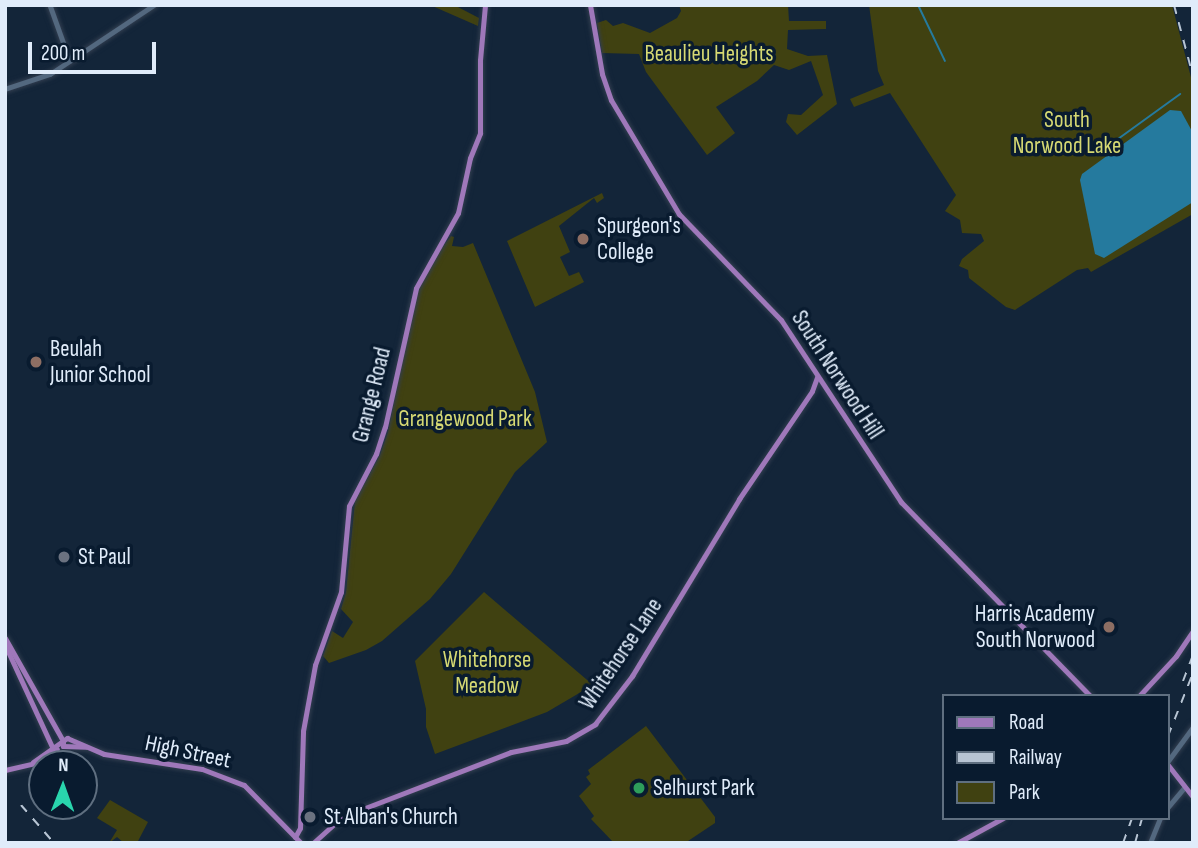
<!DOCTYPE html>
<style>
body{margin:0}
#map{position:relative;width:1198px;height:848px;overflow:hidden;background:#132539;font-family:"Sofia Sans Condensed",sans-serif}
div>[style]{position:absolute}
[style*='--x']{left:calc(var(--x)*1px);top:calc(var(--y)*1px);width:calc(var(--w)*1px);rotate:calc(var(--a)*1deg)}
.green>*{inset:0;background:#404111}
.water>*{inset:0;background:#257a9e}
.stream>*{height:2px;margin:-1px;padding:0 1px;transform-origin:1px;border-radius:1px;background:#257a9e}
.roads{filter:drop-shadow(0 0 2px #323e50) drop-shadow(0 0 2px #323e50)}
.minor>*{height:4.5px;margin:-2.25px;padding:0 2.25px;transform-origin:2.25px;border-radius:2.25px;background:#53687f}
.major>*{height:5px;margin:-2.5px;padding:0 2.5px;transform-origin:2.5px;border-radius:2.5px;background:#9f78ba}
.rail>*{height:2px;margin-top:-1px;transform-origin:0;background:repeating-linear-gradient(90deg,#b8c5d4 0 9px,transparent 0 18px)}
.dots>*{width:19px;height:19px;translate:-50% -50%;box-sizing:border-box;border:4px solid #091b2f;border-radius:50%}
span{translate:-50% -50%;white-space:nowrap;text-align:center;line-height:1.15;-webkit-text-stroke:7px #091b2f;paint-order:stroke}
.park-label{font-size:23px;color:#d6d973}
.poi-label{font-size:23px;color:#e0ecfa}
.left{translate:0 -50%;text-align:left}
.right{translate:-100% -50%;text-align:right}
.street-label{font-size:23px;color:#e0ecfa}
.frame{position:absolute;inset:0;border:7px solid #e0ecfa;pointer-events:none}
.legend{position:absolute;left:942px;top:694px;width:228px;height:126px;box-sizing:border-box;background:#091b2f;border:2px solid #5f6f80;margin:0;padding:9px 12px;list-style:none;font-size:21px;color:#e0ecfa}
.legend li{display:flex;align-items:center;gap:14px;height:35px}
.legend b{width:35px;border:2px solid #5f6f80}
.north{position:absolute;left:28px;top:750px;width:70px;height:70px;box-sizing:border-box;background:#091b2f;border:2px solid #5f6f80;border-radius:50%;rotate:1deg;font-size:19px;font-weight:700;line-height:28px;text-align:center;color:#e0ecfa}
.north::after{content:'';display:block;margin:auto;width:24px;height:32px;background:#29d5ad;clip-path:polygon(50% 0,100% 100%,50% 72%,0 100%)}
.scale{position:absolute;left:28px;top:42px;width:128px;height:32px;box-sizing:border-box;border:4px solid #e0ecfa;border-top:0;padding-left:9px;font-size:21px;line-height:24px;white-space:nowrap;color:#e0ecfa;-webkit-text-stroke:5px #091b2f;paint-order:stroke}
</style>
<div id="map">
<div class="green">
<div style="clip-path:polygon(430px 5px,454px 5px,479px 18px,478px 26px)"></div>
<div style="clip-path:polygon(679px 5px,788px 5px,789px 21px,826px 21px,826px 29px,788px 30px,787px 49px,808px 56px,827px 55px,837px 104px,797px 135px,786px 122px,788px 114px,801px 115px,823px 95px,811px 61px,789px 70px,774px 65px,757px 81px,716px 107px,735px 133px,707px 155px,646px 72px,639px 54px,602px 53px,597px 23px,606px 20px,613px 26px,623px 23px,650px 33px,677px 18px,681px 11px)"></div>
<div style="clip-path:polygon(869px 5px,1172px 5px,1193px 85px,1193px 214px,1091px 272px,1088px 268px,1077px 270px,1015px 310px,1006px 307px,969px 278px,968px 270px,959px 266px,962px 259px,984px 241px,981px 234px,962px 233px,960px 220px,945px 211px,956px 195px,890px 93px,854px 107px,850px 99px,884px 85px,878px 71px)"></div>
<div style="clip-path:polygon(602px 193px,604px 198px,597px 203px,594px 198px,559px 226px,570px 252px,560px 257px,569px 276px,579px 272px,584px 282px,535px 307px,507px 241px)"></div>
<div style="clip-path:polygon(451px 236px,454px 237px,452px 246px,463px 247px,473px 243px,535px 392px,547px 442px,515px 472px,451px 574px,430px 599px,382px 641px,366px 650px,329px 663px,323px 656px,332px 631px,343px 638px,353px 622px,341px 609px,346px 592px,355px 501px,380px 455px,388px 432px,415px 297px,429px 265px)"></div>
<div style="clip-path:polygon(484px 592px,593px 685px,547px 712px,435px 754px,426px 727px,426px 709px,415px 661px)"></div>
<div style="clip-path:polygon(646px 726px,715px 817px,715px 823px,685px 843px,614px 843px,591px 819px,594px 816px,579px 796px,591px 784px,586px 777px,590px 774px,588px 770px)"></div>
<div style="clip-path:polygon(110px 800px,148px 822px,137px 843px,124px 843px,117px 837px,109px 843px,117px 830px,97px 818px)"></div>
</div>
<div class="water">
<div style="clip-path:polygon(1170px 110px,1181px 111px,1193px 133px,1193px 202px,1104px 258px,1095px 254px,1080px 180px,1082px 174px)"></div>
</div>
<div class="stream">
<div style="--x:918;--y:5;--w:62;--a:64.3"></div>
<div style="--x:1100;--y:152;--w:99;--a:-35.9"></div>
</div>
<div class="roads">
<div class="minor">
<div style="--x:50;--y:5;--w:59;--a:70.3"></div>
<div style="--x:5;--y:89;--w:47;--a:-18.4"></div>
<div style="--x:50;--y:74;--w:125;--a:-33.6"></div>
<div style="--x:1168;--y:761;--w:42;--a:-53.7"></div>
<div style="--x:1168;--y:807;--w:25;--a:-50"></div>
<div style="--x:1150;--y:843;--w:27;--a:-68"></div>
</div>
<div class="major">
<div style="--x:590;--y:5;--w:70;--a:80.1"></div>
<div style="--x:602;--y:74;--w:28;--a:71"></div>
<div style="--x:611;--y:100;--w:133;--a:59.2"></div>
<div style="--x:679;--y:214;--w:147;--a:46.1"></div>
<div style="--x:781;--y:320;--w:218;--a:56.6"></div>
<div style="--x:901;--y:502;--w:271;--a:45.7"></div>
<div style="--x:5;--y:638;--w:118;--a:60.6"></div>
<div style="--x:63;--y:741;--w:5;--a:90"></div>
<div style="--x:5;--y:645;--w:117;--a:65.2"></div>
<div style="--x:1139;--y:696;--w:54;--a:-47.2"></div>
<div style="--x:1176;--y:656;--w:30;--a:-56"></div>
<div style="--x:63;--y:746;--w:23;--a:2"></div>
<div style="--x:33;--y:762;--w:42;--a:-35.2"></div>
<div style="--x:67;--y:738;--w:40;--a:23.4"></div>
<div style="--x:104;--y:754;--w:99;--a:8.7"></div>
<div style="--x:202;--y:769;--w:45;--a:20.9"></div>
<div style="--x:244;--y:785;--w:81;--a:45.5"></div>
<div style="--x:1168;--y:765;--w:41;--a:52"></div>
<div style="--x:5;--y:770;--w:35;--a:-13"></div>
<div style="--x:39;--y:762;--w:22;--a:-36"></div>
<div style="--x:295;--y:837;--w:10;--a:-61"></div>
<div style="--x:300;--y:828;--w:97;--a:-88.2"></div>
<div style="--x:303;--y:731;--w:67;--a:-79.7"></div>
<div style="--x:315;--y:665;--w:77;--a:-70.4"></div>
<div style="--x:341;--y:592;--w:86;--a:-84.7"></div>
<div style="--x:349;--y:506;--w:59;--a:-62.6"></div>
<div style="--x:376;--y:454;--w:28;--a:-72"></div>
<div style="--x:385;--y:427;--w:142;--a:-77.4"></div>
<div style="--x:416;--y:288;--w:86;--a:-60.8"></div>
<div style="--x:458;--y:213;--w:56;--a:-77.7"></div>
<div style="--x:470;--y:158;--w:27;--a:-68"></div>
<div style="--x:480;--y:133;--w:73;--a:-90"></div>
<div style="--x:480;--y:60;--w:55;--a:-84.8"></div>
<div style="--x:313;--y:843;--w:28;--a:-42"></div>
<div style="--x:334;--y:824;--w:21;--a:-31"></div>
<div style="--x:352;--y:813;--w:170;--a:-21"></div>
<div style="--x:511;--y:752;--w:56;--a:-11.3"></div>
<div style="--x:566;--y:741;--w:34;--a:-30"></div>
<div style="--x:595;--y:724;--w:61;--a:-52.4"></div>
<div style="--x:632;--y:676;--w:207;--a:-58.8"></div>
<div style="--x:739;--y:499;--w:130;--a:-55.9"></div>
<div style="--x:812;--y:391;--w:15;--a:-70"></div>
<div style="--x:957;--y:843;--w:52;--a:-28.5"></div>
</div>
</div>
<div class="rail">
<div style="--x:1174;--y:5;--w:73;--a:75"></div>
<div style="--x:1183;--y:681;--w:28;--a:-69"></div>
<div style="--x:1168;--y:736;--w:68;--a:-68.4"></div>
<div style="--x:21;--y:805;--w:50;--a:49"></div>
<div style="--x:1123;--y:843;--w:27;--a:-70"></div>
<div style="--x:1135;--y:843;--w:26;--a:-74"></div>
</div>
<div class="dots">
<div style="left:583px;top:239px;background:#8d6e63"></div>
<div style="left:36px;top:362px;background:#8d6e63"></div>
<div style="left:64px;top:557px;background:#6b7280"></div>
<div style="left:1109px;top:627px;background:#8d6e63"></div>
<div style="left:639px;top:788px;background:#2e9e5b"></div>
<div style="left:310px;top:817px;background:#6b7280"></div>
</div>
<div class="park-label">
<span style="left:709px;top:54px">Beaulieu Heights</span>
<span style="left:1067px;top:133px">South<br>Norwood Lake</span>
<span style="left:465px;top:419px">Grangewood Park</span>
<span style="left:487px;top:673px">Whitehorse<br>Meadow</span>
</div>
<div class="poi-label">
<span class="left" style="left:597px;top:239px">Spurgeon's<br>College</span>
<span class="left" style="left:50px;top:362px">Beulah<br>Junior School</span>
<span class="left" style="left:78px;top:557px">St Paul</span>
<span class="right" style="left:1095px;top:627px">Harris Academy<br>South Norwood</span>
<span class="left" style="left:653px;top:788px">Selhurst Park</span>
<span class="left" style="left:324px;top:817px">St Alban's Church</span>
</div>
<div class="street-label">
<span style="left:837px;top:375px;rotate:57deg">South Norwood Hill</span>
<span style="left:372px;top:395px;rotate:-76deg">Grange Road</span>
<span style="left:621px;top:654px;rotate:-56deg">Whitehorse Lane</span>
<span style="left:188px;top:752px;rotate:12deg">High Street</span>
</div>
<div class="frame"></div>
<ul class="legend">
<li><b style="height:9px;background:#9f78ba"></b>Road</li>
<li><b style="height:9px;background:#b8c5d4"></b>Railway</li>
<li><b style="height:19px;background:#404111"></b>Park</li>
</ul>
<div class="north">N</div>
<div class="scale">200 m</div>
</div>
